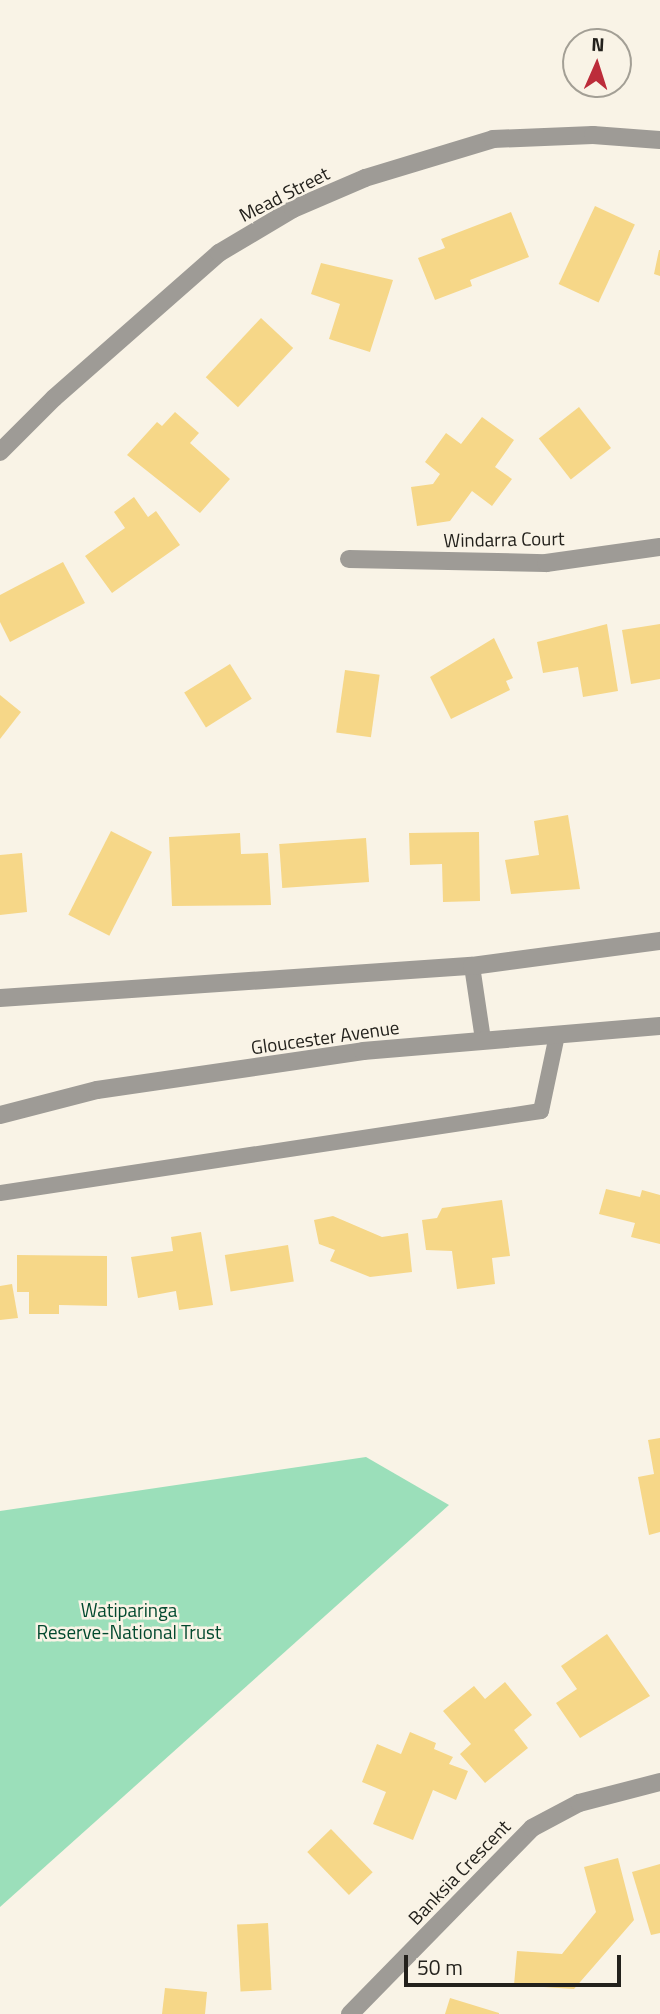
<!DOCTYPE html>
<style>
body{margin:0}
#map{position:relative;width:660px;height:2014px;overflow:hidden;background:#f9f3e6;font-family:"Titillium Web",sans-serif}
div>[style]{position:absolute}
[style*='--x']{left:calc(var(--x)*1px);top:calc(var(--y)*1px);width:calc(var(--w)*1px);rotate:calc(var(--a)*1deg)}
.green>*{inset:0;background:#9bdfba}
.building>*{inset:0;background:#f6d788;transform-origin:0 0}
.service>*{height:16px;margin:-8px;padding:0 8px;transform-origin:8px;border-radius:8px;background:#9e9b96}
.minor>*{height:18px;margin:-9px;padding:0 9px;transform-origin:9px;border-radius:9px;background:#9e9b96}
span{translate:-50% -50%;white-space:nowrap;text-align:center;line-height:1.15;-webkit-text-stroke:5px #f9f3e6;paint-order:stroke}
.street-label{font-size:19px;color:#23211c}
.park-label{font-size:19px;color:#02492e}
.north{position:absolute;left:562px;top:28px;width:70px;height:70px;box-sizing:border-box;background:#f9f3e6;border:2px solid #a39f95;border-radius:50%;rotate:3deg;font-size:19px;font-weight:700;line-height:28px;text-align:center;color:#23211c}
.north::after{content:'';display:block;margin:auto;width:24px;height:32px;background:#bc2c3a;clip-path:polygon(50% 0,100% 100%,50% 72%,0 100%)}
.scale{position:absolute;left:404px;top:1955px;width:217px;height:32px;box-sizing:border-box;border:4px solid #23211c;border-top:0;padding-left:9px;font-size:21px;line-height:24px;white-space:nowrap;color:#23211c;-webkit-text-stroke:5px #f9f3e6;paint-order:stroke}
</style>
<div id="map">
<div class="green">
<div style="clip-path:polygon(366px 1457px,449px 1505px,0 1907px,0 1511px)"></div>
</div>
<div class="building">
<div style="left:595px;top:206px;width:44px;height:86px;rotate:25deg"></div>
<div style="clip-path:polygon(511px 212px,529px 257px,470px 280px,472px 286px,435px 300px,418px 258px,445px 248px,441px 239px)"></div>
<div style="clip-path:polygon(659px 250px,660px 250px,660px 276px,654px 274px)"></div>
<div style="clip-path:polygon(321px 263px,393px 280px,370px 352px,329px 339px,340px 304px,311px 294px)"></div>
<div style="left:261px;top:318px;width:44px;height:81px;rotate:43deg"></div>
<div style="left:579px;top:407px;width:52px;height:51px;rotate:52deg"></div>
<div style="clip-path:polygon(175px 412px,199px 433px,190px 443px,230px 479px,200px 513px,127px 455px,157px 422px,162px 426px)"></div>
<div style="clip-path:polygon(482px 417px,514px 440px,495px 467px,512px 479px,492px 506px,472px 491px,450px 521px,417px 526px,411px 487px,433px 484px,440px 474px,425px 462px,446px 433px,461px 444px)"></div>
<div style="clip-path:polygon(134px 497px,148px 517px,156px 511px,180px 545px,112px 593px,85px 556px,125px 528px,114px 512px)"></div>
<div style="clip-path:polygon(63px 562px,85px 603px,10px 642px,0 622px,0 595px)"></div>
<div style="clip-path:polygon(607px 624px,618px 691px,583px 697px,578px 667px,543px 673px,537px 642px)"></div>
<div style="clip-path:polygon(660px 624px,660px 679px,631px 684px,622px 630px)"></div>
<div style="clip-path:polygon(494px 638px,513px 678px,506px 681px,510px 690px,451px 719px,430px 677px)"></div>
<div style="left:230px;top:664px;width:41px;height:54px;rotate:58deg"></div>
<div style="left:345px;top:670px;width:35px;height:63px;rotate:8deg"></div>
<div style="clip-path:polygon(0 695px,21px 712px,0 739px)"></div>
<div style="clip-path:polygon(568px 815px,580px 889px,511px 894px,505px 860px,539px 855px,534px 821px)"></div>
<div style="left:111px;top:831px;width:46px;height:94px;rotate:27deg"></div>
<div style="clip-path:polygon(479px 832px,480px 901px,443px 902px,442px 864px,410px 865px,409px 833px)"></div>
<div style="clip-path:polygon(240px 833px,241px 854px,268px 853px,271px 905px,172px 906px,169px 837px)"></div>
<div style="left:366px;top:838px;width:44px;height:87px;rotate:86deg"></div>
<div style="clip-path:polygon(22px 853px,27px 912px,0 915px,0 855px)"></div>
<div style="clip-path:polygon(606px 1189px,640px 1197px,642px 1190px,660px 1195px,660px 1244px,631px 1237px,635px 1223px,599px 1214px)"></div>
<div style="clip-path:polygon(502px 1200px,510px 1256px,492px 1258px,495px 1284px,457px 1289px,452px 1251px,426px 1250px,422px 1220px,437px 1218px,442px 1208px)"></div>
<div style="clip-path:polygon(333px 1216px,382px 1237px,408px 1233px,412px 1272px,370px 1277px,330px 1261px,335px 1250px,319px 1244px,314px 1220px)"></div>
<div style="clip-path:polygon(201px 1232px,213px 1305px,179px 1310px,176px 1291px,138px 1298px,131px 1257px,173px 1251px,171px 1237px)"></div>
<div style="left:288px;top:1245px;width:37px;height:64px;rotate:81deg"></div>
<div style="clip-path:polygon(17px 1255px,107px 1256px,107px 1306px,59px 1305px,59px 1314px,29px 1314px,29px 1292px,17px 1292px)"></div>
<div style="clip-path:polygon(12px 1284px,18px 1318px,0 1320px,0 1286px)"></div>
<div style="clip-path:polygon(660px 1438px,660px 1532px,649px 1535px,638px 1477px,654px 1474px,648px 1440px)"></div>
<div style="clip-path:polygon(607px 1634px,650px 1696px,580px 1738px,556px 1703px,577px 1689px,561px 1666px)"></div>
<div style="clip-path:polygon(505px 1682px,532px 1715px,514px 1730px,528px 1748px,485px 1783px,460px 1754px,471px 1744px,443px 1711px,474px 1686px,485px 1699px)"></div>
<div style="clip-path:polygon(410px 1732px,436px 1743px,434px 1749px,453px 1757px,449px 1764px,468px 1771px,456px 1800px,433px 1790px,413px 1840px,373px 1824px,386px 1792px,362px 1782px,377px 1744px,401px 1754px)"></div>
<div style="left:331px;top:1829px;width:60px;height:33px;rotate:46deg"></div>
<div style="clip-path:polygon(618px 1858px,634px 1920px,574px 1989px,514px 1985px,517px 1951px,562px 1954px,596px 1912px,584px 1867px)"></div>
<div style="clip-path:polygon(660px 1864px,660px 1933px,651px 1935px,632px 1872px)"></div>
<div style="left:268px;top:1923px;width:67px;height:31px;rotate:87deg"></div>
<div style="clip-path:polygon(165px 1988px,207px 1992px,205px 2014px,162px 2014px)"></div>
<div style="clip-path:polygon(450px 1998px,499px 2013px,499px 2014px,445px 2014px)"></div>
</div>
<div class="service">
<div style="--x:472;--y:966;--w:75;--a:81.5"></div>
<div style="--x:0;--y:1193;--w:547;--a:-8.62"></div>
<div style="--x:541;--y:1111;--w:78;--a:-78.1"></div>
</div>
<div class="minor">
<div style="--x:0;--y:452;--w:76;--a:-45"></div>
<div style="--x:54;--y:398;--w:220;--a:-41.3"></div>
<div style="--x:219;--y:253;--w:86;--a:-30.7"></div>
<div style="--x:293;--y:209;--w:78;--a:-23.3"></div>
<div style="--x:365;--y:178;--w:134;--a:-16.9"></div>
<div style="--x:493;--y:139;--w:100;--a:-2.3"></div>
<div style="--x:593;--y:135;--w:67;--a:4.3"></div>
<div style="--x:349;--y:559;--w:197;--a:1.2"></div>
<div style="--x:546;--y:563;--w:115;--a:-8"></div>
<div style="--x:0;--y:998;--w:473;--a:-3.9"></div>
<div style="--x:472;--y:966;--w:190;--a:-7.6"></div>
<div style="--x:0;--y:1115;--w:100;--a:-14.5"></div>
<div style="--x:97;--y:1090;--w:269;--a:-8.3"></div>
<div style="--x:363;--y:1051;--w:298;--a:-4.8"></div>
<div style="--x:350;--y:2014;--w:260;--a:-45.6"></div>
<div style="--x:532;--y:1828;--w:53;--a:-28"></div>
<div style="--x:579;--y:1803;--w:84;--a:-14.5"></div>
</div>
<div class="street-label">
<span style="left:284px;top:194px;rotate:-27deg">Mead Street</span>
<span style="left:504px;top:539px;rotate:-1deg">Windarra Court</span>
<span style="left:325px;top:1037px;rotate:-8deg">Gloucester Avenue</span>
<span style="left:459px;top:1872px;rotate:-46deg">Banksia Crescent</span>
</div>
<div class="park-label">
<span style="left:129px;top:1621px">Watiparinga<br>Reserve-National Trust</span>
</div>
<div class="north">N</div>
<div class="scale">50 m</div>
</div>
